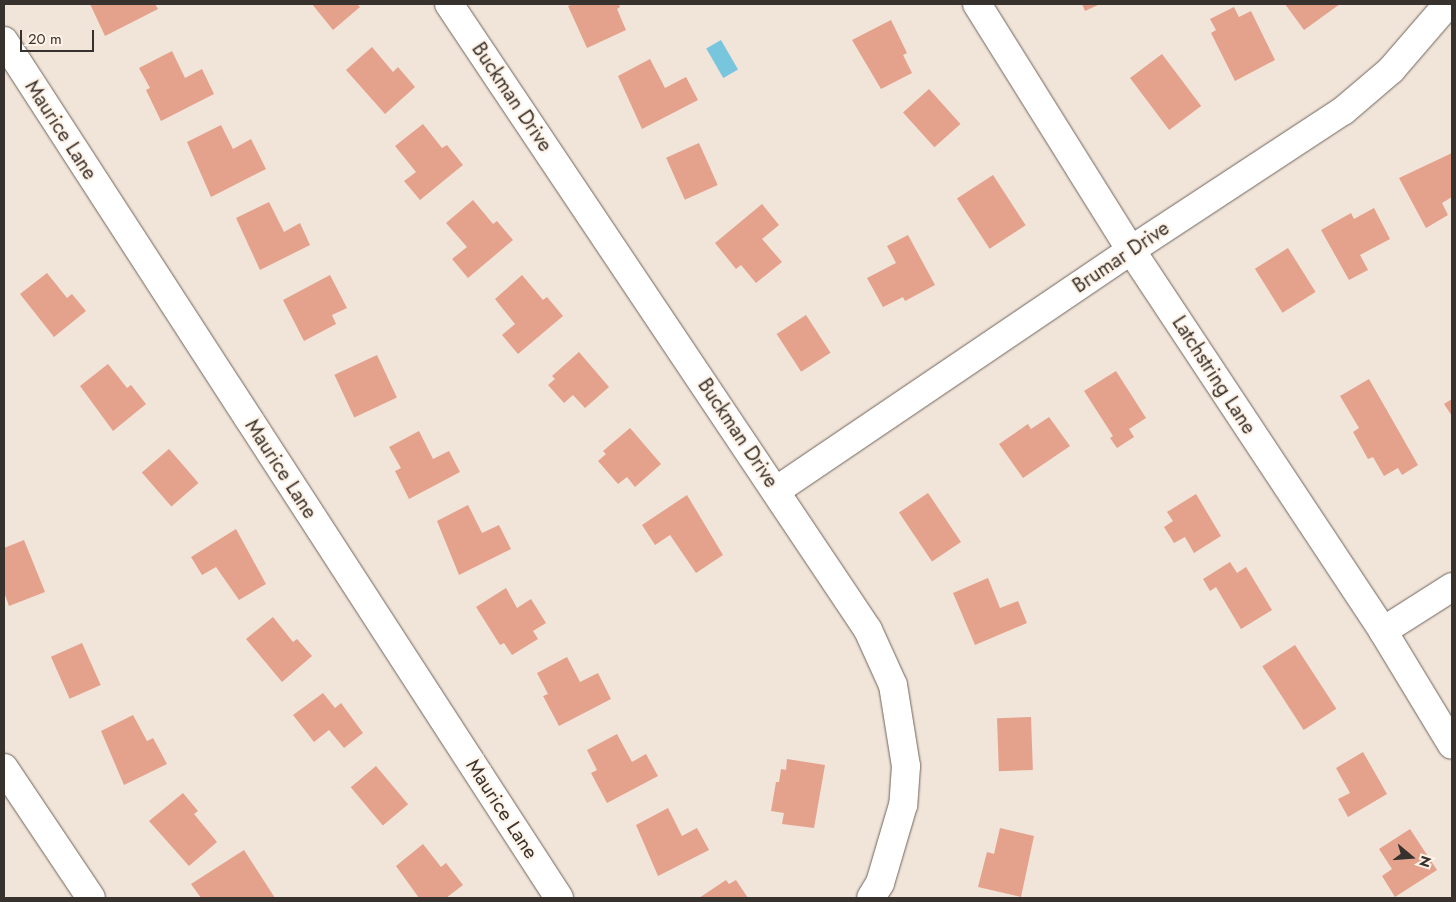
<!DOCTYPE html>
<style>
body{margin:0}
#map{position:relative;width:1456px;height:902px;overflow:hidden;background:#f1e4d9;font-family:Jost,sans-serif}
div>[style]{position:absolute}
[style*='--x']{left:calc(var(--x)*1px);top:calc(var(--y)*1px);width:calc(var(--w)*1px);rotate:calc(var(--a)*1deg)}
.water>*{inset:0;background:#78c6de;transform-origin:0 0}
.building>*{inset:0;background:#e4a28d;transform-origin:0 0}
.roads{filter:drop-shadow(0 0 1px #70655b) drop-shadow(0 0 1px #70655b)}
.minor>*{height:28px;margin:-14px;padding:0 14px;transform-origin:14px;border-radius:14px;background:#fff}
span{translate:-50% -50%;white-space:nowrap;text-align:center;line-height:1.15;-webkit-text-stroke:4px #fff2e6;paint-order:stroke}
.street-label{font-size:20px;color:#37322d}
.frame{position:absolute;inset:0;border:5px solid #37322d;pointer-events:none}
.north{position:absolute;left:1386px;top:832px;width:50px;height:50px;-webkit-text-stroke:4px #fff2e6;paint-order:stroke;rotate:108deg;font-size:14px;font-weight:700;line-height:20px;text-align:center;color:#37322d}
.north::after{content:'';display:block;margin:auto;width:18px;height:22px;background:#37322d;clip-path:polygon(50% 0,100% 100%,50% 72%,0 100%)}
.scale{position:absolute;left:20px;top:30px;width:74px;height:22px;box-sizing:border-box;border:2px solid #37322d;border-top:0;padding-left:6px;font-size:15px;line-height:18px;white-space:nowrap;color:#37322d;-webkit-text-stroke:4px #fff2e6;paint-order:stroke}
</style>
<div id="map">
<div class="water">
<div style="left:721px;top:40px;width:34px;height:17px;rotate:60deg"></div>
</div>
<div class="building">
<div style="clip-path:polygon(90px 4px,155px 4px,158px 9px,105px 36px)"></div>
<div style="clip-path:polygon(312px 4px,357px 4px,360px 7px,333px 30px)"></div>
<div style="clip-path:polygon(573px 4px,619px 4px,620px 7px,617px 9px,626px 30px,587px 48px,568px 6px)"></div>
<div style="clip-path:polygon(1082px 4px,1100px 4px,1085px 11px)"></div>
<div style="clip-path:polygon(1285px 4px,1340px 4px,1304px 30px)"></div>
<div style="clip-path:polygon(1234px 7px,1239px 17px,1251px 11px,1275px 60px,1235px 81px,1211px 33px,1216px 30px,1210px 19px)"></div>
<div style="clip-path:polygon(891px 20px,907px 53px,903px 55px,912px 73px,881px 89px,852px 40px)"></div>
<div style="clip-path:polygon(372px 47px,393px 72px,398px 67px,415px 87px,385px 114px,346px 70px)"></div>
<div style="clip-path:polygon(172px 51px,185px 78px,202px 69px,214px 94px,161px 121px,146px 90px,150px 88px,139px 68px)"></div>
<div style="left:1162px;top:54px;width:65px;height:40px;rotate:53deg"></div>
<div style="clip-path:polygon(650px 59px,665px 88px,686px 77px,698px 100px,642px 129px,618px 76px)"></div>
<div style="left:929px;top:89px;width:47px;height:35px;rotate:48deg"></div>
<div style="clip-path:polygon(423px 124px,442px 148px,447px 145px,463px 165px,420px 200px,404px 181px,416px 172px,395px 146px)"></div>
<div style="clip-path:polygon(221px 125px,233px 149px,251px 139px,266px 169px,211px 197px,187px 142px)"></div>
<div style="left:699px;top:143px;width:46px;height:36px;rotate:66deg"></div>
<div style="clip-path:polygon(1452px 153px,1452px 197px,1442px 203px,1448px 215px,1426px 228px,1399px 178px)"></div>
<div style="left:993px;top:175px;width:60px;height:43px;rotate:57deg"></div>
<div style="clip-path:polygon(473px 200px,493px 224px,497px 221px,513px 240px,468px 278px,452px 259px,467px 247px,446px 223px)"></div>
<div style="clip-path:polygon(269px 202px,284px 232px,300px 223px,310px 245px,260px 270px,236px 218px)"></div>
<div style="clip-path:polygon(762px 204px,779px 225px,762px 239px,782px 262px,756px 283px,741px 265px,736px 269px,715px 243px)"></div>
<div style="clip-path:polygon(1374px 208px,1390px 239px,1360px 255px,1368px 270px,1349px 280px,1321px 230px,1351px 213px,1354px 219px)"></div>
<div style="clip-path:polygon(908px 235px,935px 285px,905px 301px,903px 297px,883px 307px,867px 278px,896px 263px,887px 246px)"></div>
<div style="left:1288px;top:248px;width:52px;height:39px;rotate:58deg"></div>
<div style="clip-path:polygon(47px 273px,67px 298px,72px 294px,86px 311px,54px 337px,20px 294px)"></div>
<div style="clip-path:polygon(330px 275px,347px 308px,332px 315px,336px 324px,304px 341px,283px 300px)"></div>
<div style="clip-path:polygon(522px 275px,543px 300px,547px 297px,563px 316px,518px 354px,502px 335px,515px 324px,495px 299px)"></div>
<div style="left:806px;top:315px;width:45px;height:35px;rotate:57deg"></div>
<div style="clip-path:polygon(579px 352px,609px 387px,585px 408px,573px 395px,564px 403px,548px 385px,555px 379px,552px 376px)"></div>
<div style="left:377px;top:355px;width:47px;height:47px;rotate:65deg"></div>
<div style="clip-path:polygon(108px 364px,127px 388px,131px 385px,146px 404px,113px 431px,80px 386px)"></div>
<div style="clip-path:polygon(1116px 371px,1146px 418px,1129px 429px,1134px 437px,1117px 448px,1110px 438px,1113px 436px,1084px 391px)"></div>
<div style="clip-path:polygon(1369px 379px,1418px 465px,1402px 475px,1398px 468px,1384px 476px,1373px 457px,1368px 459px,1353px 432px,1359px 428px,1340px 396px)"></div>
<div style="clip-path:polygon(1452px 399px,1452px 416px,1444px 404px)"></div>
<div style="clip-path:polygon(1049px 417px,1070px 446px,1023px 478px,999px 444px,1028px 424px,1031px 429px)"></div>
<div style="clip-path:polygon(630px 428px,661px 464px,635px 487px,627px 477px,618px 484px,598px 461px,606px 454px,603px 451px)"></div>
<div style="clip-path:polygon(419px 431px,433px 459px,449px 451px,460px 472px,409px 499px,395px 471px,401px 468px,389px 447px)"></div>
<div style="left:169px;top:449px;width:45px;height:36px;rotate:49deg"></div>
<div style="left:928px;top:493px;width:59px;height:35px;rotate:56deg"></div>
<div style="clip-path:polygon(1196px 494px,1221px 536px,1194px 553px,1185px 537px,1174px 543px,1164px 527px,1173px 521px,1167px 512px)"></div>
<div style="clip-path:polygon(687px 495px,723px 555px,696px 573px,670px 535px,655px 545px,642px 525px)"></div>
<div style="clip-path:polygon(468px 505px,482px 533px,499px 525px,511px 549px,459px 575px,437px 521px)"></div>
<div style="clip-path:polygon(236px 529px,266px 584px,239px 600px,216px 567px,202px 575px,191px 557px)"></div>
<div style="clip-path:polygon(24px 540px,45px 592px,9px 606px,4px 592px,4px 548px)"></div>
<div style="clip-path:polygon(1230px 562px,1237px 573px,1246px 567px,1272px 610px,1241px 629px,1216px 587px,1210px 591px,1203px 579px)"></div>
<div style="clip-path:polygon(988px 578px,1000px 608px,1018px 601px,1027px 623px,975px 645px,953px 593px)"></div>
<div style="clip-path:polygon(506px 588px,517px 608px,531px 599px,546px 623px,533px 631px,538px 639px,512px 655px,504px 643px,500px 645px,476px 607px)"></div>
<div style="clip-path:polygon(273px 617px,293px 642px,297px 639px,312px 656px,282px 682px,246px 639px)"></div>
<div style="left:82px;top:643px;width:46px;height:34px;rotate:66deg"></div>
<div style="left:1295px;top:645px;width:76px;height:39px;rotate:57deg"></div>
<div style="clip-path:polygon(567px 657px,580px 682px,598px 673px,611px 699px,559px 726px,543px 696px,548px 694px,537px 673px)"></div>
<div style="clip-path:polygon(323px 693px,335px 708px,341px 703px,363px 733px,344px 748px,329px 730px,314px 742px,293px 715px)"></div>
<div style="clip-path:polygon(133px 715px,147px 741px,153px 738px,167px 764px,124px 785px,101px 731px)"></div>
<div style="left:1031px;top:717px;width:53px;height:34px;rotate:88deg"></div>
<div style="clip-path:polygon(617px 734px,632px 762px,646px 754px,658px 776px,607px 803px,591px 773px,597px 770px,587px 750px)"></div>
<div style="clip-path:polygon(1363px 752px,1387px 794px,1348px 817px,1338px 799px,1350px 793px,1336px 768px)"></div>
<div style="clip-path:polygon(787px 759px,825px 765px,814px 828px,782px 824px,784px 813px,771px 811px,776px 782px,779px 782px,781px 769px,786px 770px)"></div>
<div style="left:376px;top:766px;width:50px;height:33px;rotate:50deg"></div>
<div style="clip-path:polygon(183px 793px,198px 811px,194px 814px,217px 842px,189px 866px,149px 821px)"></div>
<div style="clip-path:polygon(668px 808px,682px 836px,697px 828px,709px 850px,658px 876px,636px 825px)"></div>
<div style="clip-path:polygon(1000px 828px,1034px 836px,1021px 897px,978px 887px,987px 852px,994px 854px)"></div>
<div style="clip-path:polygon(1410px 829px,1437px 870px,1395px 897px,1382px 876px,1392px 869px,1379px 849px)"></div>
<div style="clip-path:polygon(423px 844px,441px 867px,446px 863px,463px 885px,446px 898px,419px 898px,396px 866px)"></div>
<div style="clip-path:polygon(244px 850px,275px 898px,201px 898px,191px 884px)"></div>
<div style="clip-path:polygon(726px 880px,729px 884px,736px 880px,748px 898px,699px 898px)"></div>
</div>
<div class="roads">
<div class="minor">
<div style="--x:449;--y:4;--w:753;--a:56.2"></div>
<div style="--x:868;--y:630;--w:60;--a:65.6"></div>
<div style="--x:893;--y:685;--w:82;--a:80.9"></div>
<div style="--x:906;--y:766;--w:39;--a:94"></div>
<div style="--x:903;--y:805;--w:81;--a:106.4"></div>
<div style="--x:880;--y:883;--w:17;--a:121"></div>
<div style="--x:977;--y:4;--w:290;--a:58"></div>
<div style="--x:1131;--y:250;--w:457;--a:56.5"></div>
<div style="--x:1383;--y:631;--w:133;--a:58.8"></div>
<div style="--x:4;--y:41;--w:1021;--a:57.07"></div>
<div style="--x:777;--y:490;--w:428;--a:-34.1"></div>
<div style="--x:1131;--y:250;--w:254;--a:-33.3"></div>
<div style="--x:1343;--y:111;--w:63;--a:-40.5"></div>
<div style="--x:1391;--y:70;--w:87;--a:-49.2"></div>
<div style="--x:1383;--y:631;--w:82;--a:-32.5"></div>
<div style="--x:4;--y:768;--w:156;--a:56.2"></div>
</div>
</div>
<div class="street-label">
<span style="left:512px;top:97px;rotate:56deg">Buckman Drive</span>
<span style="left:61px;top:130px;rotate:57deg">Maurice Lane</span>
<span style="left:1121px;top:257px;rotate:-34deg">Brumar Drive</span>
<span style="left:1214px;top:375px;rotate:57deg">Latchstring Lane</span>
<span style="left:738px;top:433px;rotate:56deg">Buckman Drive</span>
<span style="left:281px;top:469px;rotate:57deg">Maurice Lane</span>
<span style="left:502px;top:809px;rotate:57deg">Maurice Lane</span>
</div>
<div class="frame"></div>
<div class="north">N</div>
<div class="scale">20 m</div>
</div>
